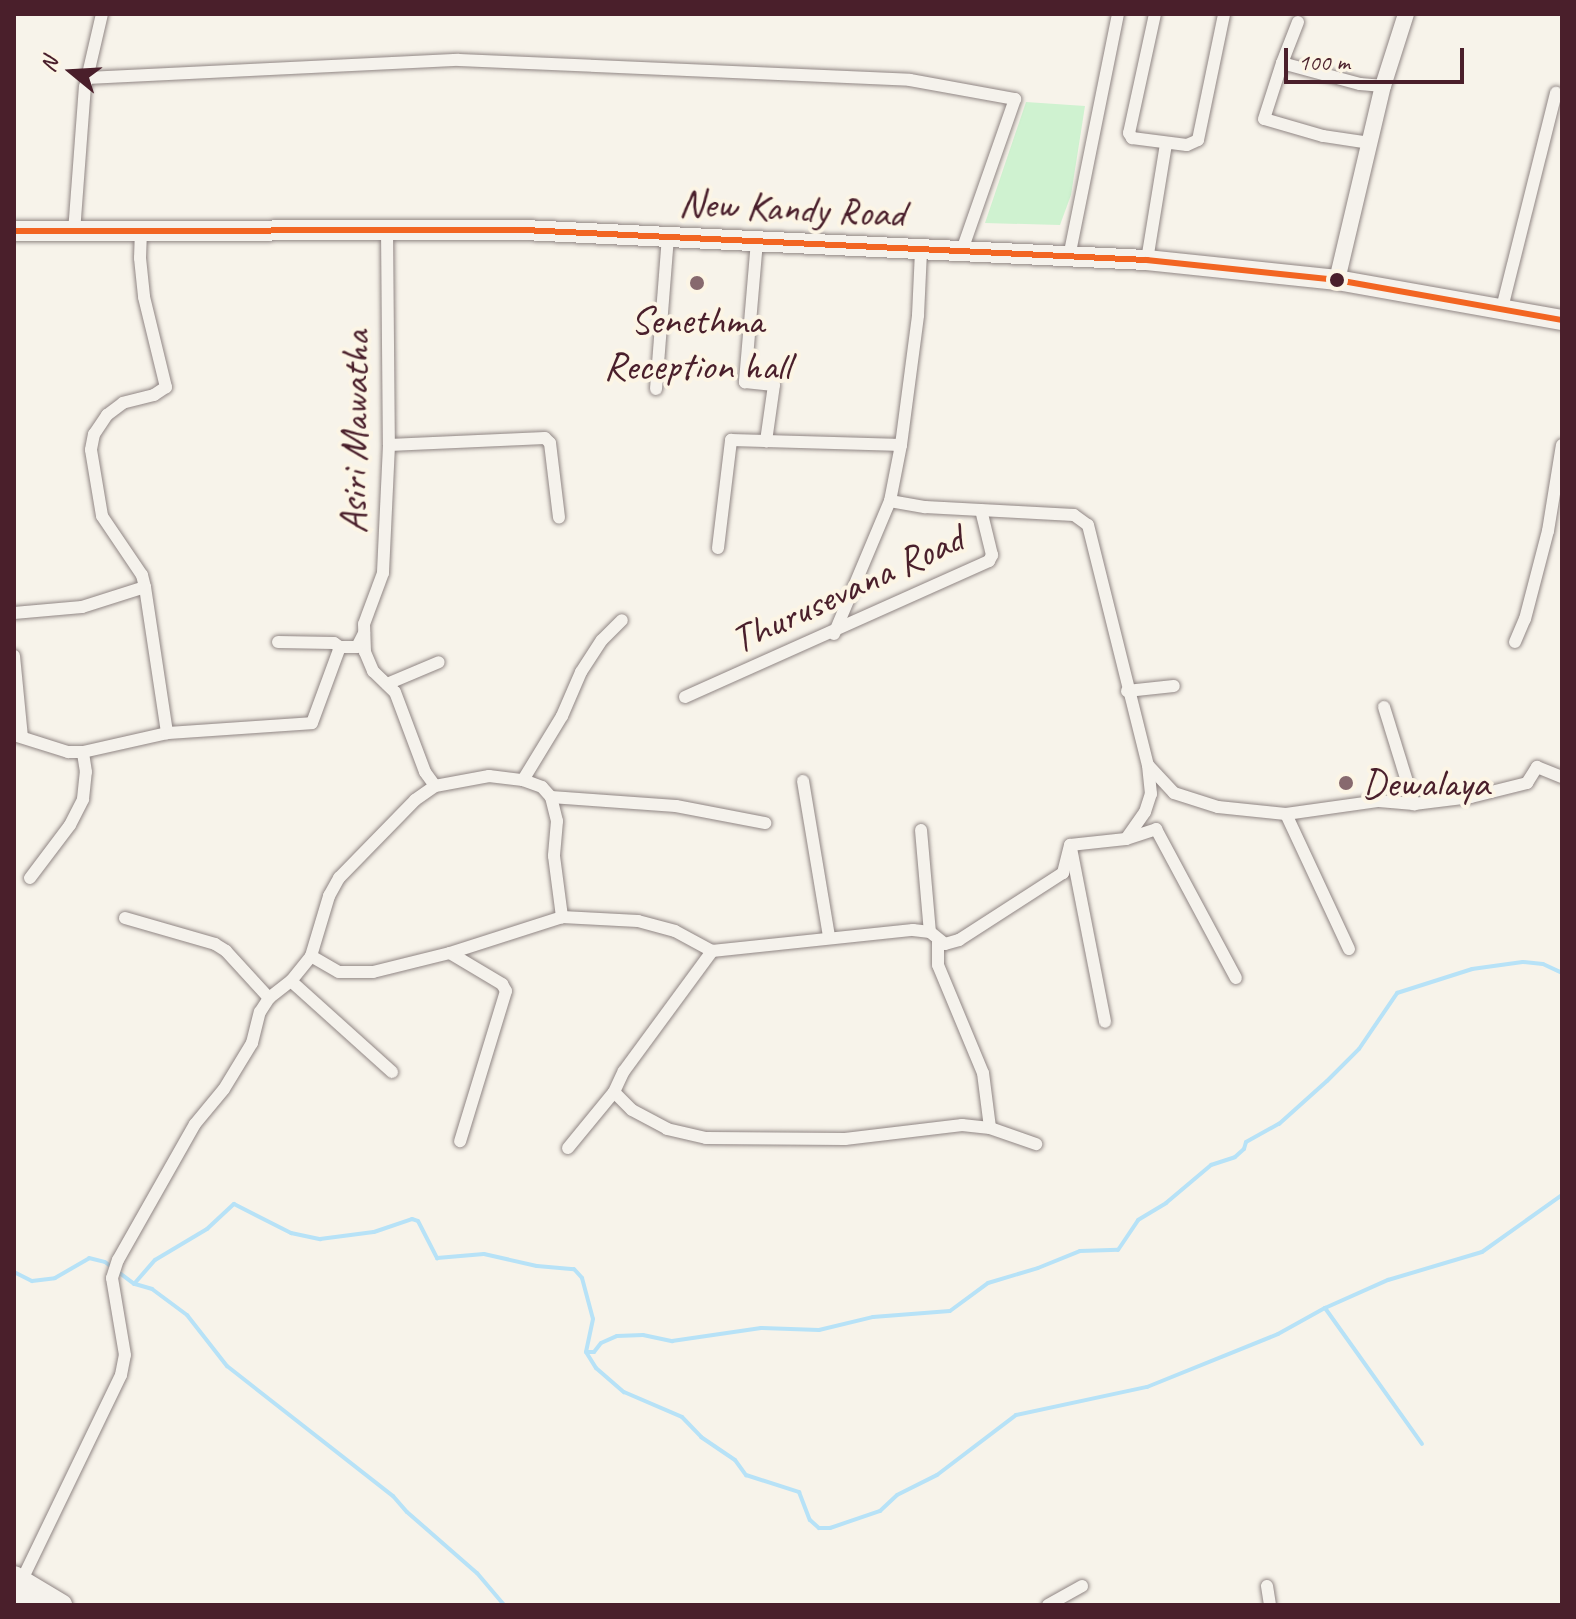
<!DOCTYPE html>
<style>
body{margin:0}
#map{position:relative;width:1576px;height:1619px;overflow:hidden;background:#f7f3ea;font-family:Caveat,sans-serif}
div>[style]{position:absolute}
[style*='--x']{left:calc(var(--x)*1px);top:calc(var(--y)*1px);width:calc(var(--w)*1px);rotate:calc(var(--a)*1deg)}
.green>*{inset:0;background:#cff2d0}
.stream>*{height:4px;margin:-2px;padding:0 2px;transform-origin:2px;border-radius:2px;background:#b7e2f7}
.roads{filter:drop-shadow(0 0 2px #908684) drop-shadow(0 0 2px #908684)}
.minor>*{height:12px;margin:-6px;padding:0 6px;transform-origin:6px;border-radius:6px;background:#f5f2ec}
.tertiary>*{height:16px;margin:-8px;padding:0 8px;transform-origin:8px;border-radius:8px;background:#f5f2ec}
.primary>*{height:20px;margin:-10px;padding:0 10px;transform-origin:10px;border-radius:10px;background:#f5f2ec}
.trunk>*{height:22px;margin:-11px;padding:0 11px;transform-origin:11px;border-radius:11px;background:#f5f2ec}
.bus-1>*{height:6px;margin:-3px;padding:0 3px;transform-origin:3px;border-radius:3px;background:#f26522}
.dots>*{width:22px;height:22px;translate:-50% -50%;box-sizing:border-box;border:4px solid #fcf5e5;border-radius:50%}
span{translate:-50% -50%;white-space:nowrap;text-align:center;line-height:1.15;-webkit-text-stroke:8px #fcf5e5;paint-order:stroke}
.street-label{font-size:40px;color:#4a1f2b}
.poi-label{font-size:40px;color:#4a1f2b}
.left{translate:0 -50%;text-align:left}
.frame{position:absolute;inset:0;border:16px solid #4a1f2b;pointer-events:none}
.north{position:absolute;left:32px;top:32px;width:80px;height:80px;-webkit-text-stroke:6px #fcf5e5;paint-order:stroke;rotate:288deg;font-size:22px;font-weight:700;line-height:32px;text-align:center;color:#4a1f2b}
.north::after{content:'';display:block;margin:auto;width:28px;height:36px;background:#4a1f2b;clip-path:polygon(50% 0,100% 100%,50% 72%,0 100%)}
.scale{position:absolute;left:1284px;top:48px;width:180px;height:36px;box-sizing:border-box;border:4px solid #4a1f2b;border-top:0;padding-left:10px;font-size:24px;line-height:28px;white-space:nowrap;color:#4a1f2b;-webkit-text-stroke:6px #fcf5e5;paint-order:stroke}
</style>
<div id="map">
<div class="green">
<div style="clip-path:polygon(1026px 102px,1085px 106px,1071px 195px,1060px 225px,985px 223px)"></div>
</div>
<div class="stream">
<div style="--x:14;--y:1272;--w:20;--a:27"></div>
<div style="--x:32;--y:1281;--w:23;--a:-7"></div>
<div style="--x:55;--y:1278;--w:39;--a:-30"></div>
<div style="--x:89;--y:1258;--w:16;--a:14"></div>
<div style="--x:105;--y:1262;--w:36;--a:37"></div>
<div style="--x:134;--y:1284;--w:32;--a:-49"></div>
<div style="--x:155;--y:1260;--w:61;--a:-30.8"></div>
<div style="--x:207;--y:1229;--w:37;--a:-43"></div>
<div style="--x:234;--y:1204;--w:64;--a:27"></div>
<div style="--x:291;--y:1233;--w:30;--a:12"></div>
<div style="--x:320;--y:1239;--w:54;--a:-7.4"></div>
<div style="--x:374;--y:1232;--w:40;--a:-18.9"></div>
<div style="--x:412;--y:1219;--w:6;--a:18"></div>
<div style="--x:418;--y:1221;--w:42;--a:62.8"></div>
<div style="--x:437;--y:1258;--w:47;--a:-4.9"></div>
<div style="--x:484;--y:1254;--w:54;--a:12.8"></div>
<div style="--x:537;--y:1266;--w:37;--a:5"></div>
<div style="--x:574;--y:1269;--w:12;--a:48"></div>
<div style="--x:582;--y:1278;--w:42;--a:75"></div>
<div style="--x:593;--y:1319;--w:34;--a:102"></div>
<div style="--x:586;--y:1352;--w:19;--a:58"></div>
<div style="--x:596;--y:1368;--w:37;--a:41"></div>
<div style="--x:624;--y:1392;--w:63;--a:23.3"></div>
<div style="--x:682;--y:1417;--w:28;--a:46"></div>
<div style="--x:701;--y:1437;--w:41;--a:34.1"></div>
<div style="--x:735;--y:1460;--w:19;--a:54"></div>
<div style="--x:746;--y:1475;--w:56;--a:17.8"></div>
<div style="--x:799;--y:1492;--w:30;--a:69"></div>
<div style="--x:810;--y:1520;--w:12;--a:42"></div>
<div style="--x:819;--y:1528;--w:11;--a:0"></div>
<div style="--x:830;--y:1528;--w:53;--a:-18.8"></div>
<div style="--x:880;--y:1511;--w:23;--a:-43"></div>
<div style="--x:897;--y:1495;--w:45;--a:-26.6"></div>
<div style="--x:937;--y:1475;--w:99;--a:-37.2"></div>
<div style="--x:1016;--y:1415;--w:134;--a:-12.1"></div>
<div style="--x:1147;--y:1387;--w:141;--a:-22"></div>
<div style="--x:1278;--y:1334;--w:54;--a:-29"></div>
<div style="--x:1325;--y:1308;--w:69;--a:-24"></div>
<div style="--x:1388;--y:1280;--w:98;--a:-16.6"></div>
<div style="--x:1482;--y:1252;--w:98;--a:-35.5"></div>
<div style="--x:135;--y:1284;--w:18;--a:16"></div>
<div style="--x:152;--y:1289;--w:44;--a:36.6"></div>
<div style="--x:187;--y:1315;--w:65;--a:51.9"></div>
<div style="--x:227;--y:1366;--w:211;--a:38.1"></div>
<div style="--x:393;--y:1496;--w:21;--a:49"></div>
<div style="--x:407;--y:1512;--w:93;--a:41.1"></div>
<div style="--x:477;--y:1573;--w:42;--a:49.8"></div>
<div style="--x:1325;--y:1308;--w:167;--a:54.5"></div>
<div style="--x:587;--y:1352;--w:7;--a:0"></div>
<div style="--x:594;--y:1352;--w:11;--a:-52"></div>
<div style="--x:601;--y:1343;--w:17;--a:-24"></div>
<div style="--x:617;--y:1336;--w:26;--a:-2"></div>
<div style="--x:643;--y:1335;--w:30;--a:12"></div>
<div style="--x:672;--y:1341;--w:90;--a:-8.3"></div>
<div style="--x:761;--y:1328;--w:58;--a:2"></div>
<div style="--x:819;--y:1330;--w:56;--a:-13.5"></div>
<div style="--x:873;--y:1317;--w:77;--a:-4.5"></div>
<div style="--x:950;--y:1311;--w:47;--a:-36.4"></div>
<div style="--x:988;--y:1283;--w:52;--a:-16.7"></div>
<div style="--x:1038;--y:1268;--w:45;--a:-22"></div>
<div style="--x:1080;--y:1251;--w:38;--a:-2"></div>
<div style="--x:1118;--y:1250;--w:36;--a:-56"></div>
<div style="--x:1138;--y:1220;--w:33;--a:-31"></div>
<div style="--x:1166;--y:1203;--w:59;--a:-40.2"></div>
<div style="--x:1211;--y:1165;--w:25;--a:-18"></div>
<div style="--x:1235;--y:1157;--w:12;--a:-42"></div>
<div style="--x:1244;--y:1149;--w:7;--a:-74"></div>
<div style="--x:1246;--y:1142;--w:38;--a:-29"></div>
<div style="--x:1279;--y:1124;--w:64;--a:-41.9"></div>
<div style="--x:1327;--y:1081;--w:45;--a:-45"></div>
<div style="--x:1359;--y:1049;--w:68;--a:-55.8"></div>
<div style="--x:1397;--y:993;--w:79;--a:-17.7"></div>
<div style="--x:1472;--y:969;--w:51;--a:-7.8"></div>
<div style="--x:1523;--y:962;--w:20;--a:6"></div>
<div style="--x:1543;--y:964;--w:21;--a:25"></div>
</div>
<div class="roads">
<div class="minor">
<div style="--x:1155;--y:14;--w:122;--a:102.3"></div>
<div style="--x:1129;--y:133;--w:6;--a:59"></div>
<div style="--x:1132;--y:138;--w:55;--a:7.3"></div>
<div style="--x:1187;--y:145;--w:12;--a:-24"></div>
<div style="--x:1198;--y:140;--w:129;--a:-78.3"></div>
<div style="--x:1282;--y:63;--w:44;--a:-68.7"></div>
<div style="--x:87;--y:78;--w:372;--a:-2.8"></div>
<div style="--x:459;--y:60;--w:451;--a:2.5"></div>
<div style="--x:910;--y:80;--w:107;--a:10.3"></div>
<div style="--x:1015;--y:99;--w:163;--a:109.3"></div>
<div style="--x:1370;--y:143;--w:48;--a:-171.5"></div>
<div style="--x:1323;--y:136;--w:61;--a:-163.9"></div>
<div style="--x:1264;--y:119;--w:59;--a:-72.2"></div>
<div style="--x:1282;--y:63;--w:81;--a:15.1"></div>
<div style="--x:1360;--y:84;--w:23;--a:5"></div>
<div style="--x:387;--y:229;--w:216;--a:89.5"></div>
<div style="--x:389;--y:445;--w:128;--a:92.7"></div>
<div style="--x:383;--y:573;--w:54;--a:110.4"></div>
<div style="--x:364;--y:624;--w:28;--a:88"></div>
<div style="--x:365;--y:652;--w:21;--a:67"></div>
<div style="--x:373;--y:671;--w:30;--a:44"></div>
<div style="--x:395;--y:692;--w:85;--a:69.4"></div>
<div style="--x:425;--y:772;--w:17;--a:54"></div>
<div style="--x:141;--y:230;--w:28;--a:92"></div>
<div style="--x:140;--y:258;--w:39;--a:84"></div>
<div style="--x:144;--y:297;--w:93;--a:76.3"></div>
<div style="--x:166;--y:387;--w:14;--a:146"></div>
<div style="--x:154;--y:395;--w:32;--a:166"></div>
<div style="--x:123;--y:403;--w:20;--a:143"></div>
<div style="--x:107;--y:415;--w:23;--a:124"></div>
<div style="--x:94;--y:434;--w:16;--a:101"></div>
<div style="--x:91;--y:450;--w:67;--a:80.5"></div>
<div style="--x:102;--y:516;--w:71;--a:55.9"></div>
<div style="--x:142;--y:575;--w:12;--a:76"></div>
<div style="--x:145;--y:587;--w:148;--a:81.4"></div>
<div style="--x:74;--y:232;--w:145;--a:-85.7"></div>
<div style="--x:85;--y:87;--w:75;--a:-76.9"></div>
<div style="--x:757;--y:241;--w:142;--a:94.9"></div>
<div style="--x:745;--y:382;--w:29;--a:6"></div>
<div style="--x:774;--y:385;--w:57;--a:98.1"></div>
<div style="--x:1069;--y:257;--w:248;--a:-78.6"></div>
<div style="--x:1147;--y:260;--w:118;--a:-80.7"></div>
<div style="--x:1502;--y:308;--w:222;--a:-75.9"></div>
<div style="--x:656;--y:389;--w:153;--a:-85.5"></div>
<div style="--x:389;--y:445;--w:156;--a:-2.6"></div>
<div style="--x:545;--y:438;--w:7;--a:45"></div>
<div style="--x:550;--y:443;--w:75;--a:83.1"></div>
<div style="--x:890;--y:501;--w:36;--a:10"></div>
<div style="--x:925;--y:507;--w:149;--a:3.1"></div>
<div style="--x:1074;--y:515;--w:17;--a:36"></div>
<div style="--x:1088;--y:525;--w:247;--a:76"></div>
<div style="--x:1148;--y:765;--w:38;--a:47"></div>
<div style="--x:1174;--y:793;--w:46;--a:17.7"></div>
<div style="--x:1218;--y:807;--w:68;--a:5.9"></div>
<div style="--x:1286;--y:814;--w:94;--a:-8"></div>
<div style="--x:1379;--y:801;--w:35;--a:5"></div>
<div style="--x:1414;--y:804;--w:57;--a:-7"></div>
<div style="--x:1471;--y:797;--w:58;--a:-14"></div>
<div style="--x:1527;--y:783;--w:19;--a:-58"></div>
<div style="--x:1537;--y:767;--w:27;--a:22"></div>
<div style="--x:718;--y:548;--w:109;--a:-83.1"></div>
<div style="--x:731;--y:440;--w:170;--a:1.7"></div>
<div style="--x:14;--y:613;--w:68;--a:-5"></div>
<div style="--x:82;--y:607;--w:66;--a:-17.6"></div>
<div style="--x:834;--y:634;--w:144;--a:-67.2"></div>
<div style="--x:890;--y:501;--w:57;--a:-78.9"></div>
<div style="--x:901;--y:445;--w:131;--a:-82.5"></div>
<div style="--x:918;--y:315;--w:64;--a:-87.3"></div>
<div style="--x:278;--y:642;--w:56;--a:1"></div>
<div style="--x:334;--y:643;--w:7;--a:34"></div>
<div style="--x:1515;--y:642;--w:25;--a:-67"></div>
<div style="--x:1525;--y:619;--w:91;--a:-75.4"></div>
<div style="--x:1548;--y:531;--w:87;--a:-80.8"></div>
<div style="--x:14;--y:656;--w:81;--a:84.4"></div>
<div style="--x:387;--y:684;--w:56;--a:-22.9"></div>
<div style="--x:1127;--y:691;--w:47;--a:-6.1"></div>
<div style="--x:685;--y:697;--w:333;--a:-24.1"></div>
<div style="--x:989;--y:561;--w:7;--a:-63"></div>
<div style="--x:992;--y:555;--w:46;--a:-103.7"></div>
<div style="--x:1384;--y:707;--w:102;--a:72.8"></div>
<div style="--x:14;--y:735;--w:57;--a:17.5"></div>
<div style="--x:68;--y:752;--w:15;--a:0"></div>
<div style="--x:83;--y:752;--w:86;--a:-12.7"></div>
<div style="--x:167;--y:733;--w:145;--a:-3.9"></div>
<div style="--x:312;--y:723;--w:81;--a:-69.8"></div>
<div style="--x:340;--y:647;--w:17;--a:0"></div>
<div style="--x:357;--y:647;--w:16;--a:-63"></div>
<div style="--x:523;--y:780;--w:75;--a:-58.6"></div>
<div style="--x:562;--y:716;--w:48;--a:-66.6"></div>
<div style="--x:581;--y:672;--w:38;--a:-57"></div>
<div style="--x:602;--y:640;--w:28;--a:-45"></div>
<div style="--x:803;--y:781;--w:158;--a:80.5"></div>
<div style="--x:551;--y:797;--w:125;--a:4.1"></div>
<div style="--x:676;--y:806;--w:91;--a:10.8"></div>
<div style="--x:1286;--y:814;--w:149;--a:65"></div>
<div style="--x:921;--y:830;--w:102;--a:85"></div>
<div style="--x:1126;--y:839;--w:32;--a:-18"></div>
<div style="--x:1156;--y:829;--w:169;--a:61.8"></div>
<div style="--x:1071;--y:848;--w:177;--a:78.9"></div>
<div style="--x:30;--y:878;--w:66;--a:-53"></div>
<div style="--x:70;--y:825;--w:29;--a:-63"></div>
<div style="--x:83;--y:799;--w:27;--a:-84"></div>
<div style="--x:86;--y:772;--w:20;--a:-99"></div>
<div style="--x:125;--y:918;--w:94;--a:16.1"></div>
<div style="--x:215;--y:944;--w:13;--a:32"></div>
<div style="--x:226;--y:951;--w:64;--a:47.5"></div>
<div style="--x:938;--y:942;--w:23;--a:90"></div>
<div style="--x:938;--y:965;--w:117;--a:67.4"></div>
<div style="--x:983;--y:1073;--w:55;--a:82.7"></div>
<div style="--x:450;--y:953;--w:61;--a:30.8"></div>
<div style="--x:502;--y:984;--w:8;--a:60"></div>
<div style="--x:506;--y:991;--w:157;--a:107"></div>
<div style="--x:311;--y:956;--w:32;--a:30"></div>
<div style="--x:339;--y:972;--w:34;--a:0"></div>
<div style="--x:373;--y:972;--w:79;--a:-13.9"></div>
<div style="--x:450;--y:953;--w:118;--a:-17.8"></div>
<div style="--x:562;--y:917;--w:76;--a:3"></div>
<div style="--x:638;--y:921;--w:38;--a:15"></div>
<div style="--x:675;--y:931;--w:42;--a:28.4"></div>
<div style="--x:291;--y:981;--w:136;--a:42"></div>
<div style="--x:614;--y:1092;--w:25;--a:45"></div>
<div style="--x:632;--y:1110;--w:40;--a:28"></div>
<div style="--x:667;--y:1129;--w:40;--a:13"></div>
<div style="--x:706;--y:1138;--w:139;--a:0.4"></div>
<div style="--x:845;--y:1139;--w:118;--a:-6.8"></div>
<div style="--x:962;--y:1125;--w:28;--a:6"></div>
<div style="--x:990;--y:1128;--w:49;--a:19.2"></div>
<div style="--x:568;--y:1148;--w:72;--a:-50.6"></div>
<div style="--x:614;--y:1092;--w:23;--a:-65"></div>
<div style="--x:624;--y:1071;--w:149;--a:-53.7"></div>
<div style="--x:712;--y:951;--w:202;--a:-6"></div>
<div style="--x:913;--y:930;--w:17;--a:7"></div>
<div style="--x:930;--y:932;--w:19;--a:39"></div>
<div style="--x:945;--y:944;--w:15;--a:-16"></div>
<div style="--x:959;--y:940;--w:124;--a:-32.8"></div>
<div style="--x:1063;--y:873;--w:29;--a:-76"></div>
<div style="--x:1070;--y:845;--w:56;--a:-6.1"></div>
<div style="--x:1126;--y:839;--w:33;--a:-55"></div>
<div style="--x:1145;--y:812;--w:19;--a:-72"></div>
<div style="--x:1151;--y:794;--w:29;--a:-96"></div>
<div style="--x:19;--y:1586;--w:234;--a:-64.2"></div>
<div style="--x:121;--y:1375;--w:20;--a:-79"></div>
<div style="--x:125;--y:1355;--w:78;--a:-99.6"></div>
<div style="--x:112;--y:1278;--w:19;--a:-72"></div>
<div style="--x:118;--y:1260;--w:156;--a:-60.5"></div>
<div style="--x:195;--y:1124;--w:45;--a:-50.4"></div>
<div style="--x:224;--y:1089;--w:54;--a:-58.7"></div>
<div style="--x:252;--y:1043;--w:32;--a:-76"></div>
<div style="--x:260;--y:1012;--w:17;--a:-57"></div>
<div style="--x:269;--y:998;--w:28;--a:-38"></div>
<div style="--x:291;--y:981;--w:32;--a:-51"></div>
<div style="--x:311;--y:956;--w:63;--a:-73.3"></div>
<div style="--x:329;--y:896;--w:21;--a:-61"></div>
<div style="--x:339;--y:878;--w:109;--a:-45.7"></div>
<div style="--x:415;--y:800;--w:24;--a:-35"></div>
<div style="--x:435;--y:786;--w:55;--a:-10.5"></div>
<div style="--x:489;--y:776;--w:34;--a:7"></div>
<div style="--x:523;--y:780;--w:20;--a:20"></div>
<div style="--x:542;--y:787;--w:13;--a:48"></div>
<div style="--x:551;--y:797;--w:25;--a:76"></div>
<div style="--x:557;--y:821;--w:35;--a:95"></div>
<div style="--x:554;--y:856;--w:62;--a:82.5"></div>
<div style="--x:1267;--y:1586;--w:19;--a:81"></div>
<div style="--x:1048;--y:1605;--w:39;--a:-29"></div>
</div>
<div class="tertiary">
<div style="--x:1337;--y:280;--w:199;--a:-76.7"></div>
<div style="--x:1383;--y:86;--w:76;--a:-72.3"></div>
</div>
<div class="primary">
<div style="--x:14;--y:231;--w:510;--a:-0.11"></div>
<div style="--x:524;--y:230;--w:624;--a:2.76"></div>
<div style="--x:1147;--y:260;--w:191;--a:6"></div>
<div style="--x:1337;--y:280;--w:229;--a:10.1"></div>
</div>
<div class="trunk">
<div style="--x:14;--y:1577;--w:55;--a:30.8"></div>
<div style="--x:14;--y:1597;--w:16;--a:30"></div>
</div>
</div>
<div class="bus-1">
<div style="--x:14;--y:231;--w:510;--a:-0.11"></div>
<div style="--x:524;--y:230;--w:624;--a:2.76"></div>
<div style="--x:1147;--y:260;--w:191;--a:6"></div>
<div style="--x:1337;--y:280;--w:229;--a:10.1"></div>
</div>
<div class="dots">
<div style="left:1337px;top:280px;background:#4a1f2b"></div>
<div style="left:697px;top:283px;background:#87696e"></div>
<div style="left:1346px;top:783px;background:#87696e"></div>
</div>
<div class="street-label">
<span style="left:792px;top:208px;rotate:3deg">New Kandy Road</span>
<span style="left:354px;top:432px;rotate:-89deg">Asiri Mawatha</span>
<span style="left:847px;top:589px;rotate:-25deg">Thurusevana Road</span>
</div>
<div class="poi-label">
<span style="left:697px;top:343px">Senethma<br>Reception hall</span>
<span class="left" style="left:1362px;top:783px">Dewalaya</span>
</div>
<div class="frame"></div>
<div class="north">N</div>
<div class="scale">100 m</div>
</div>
